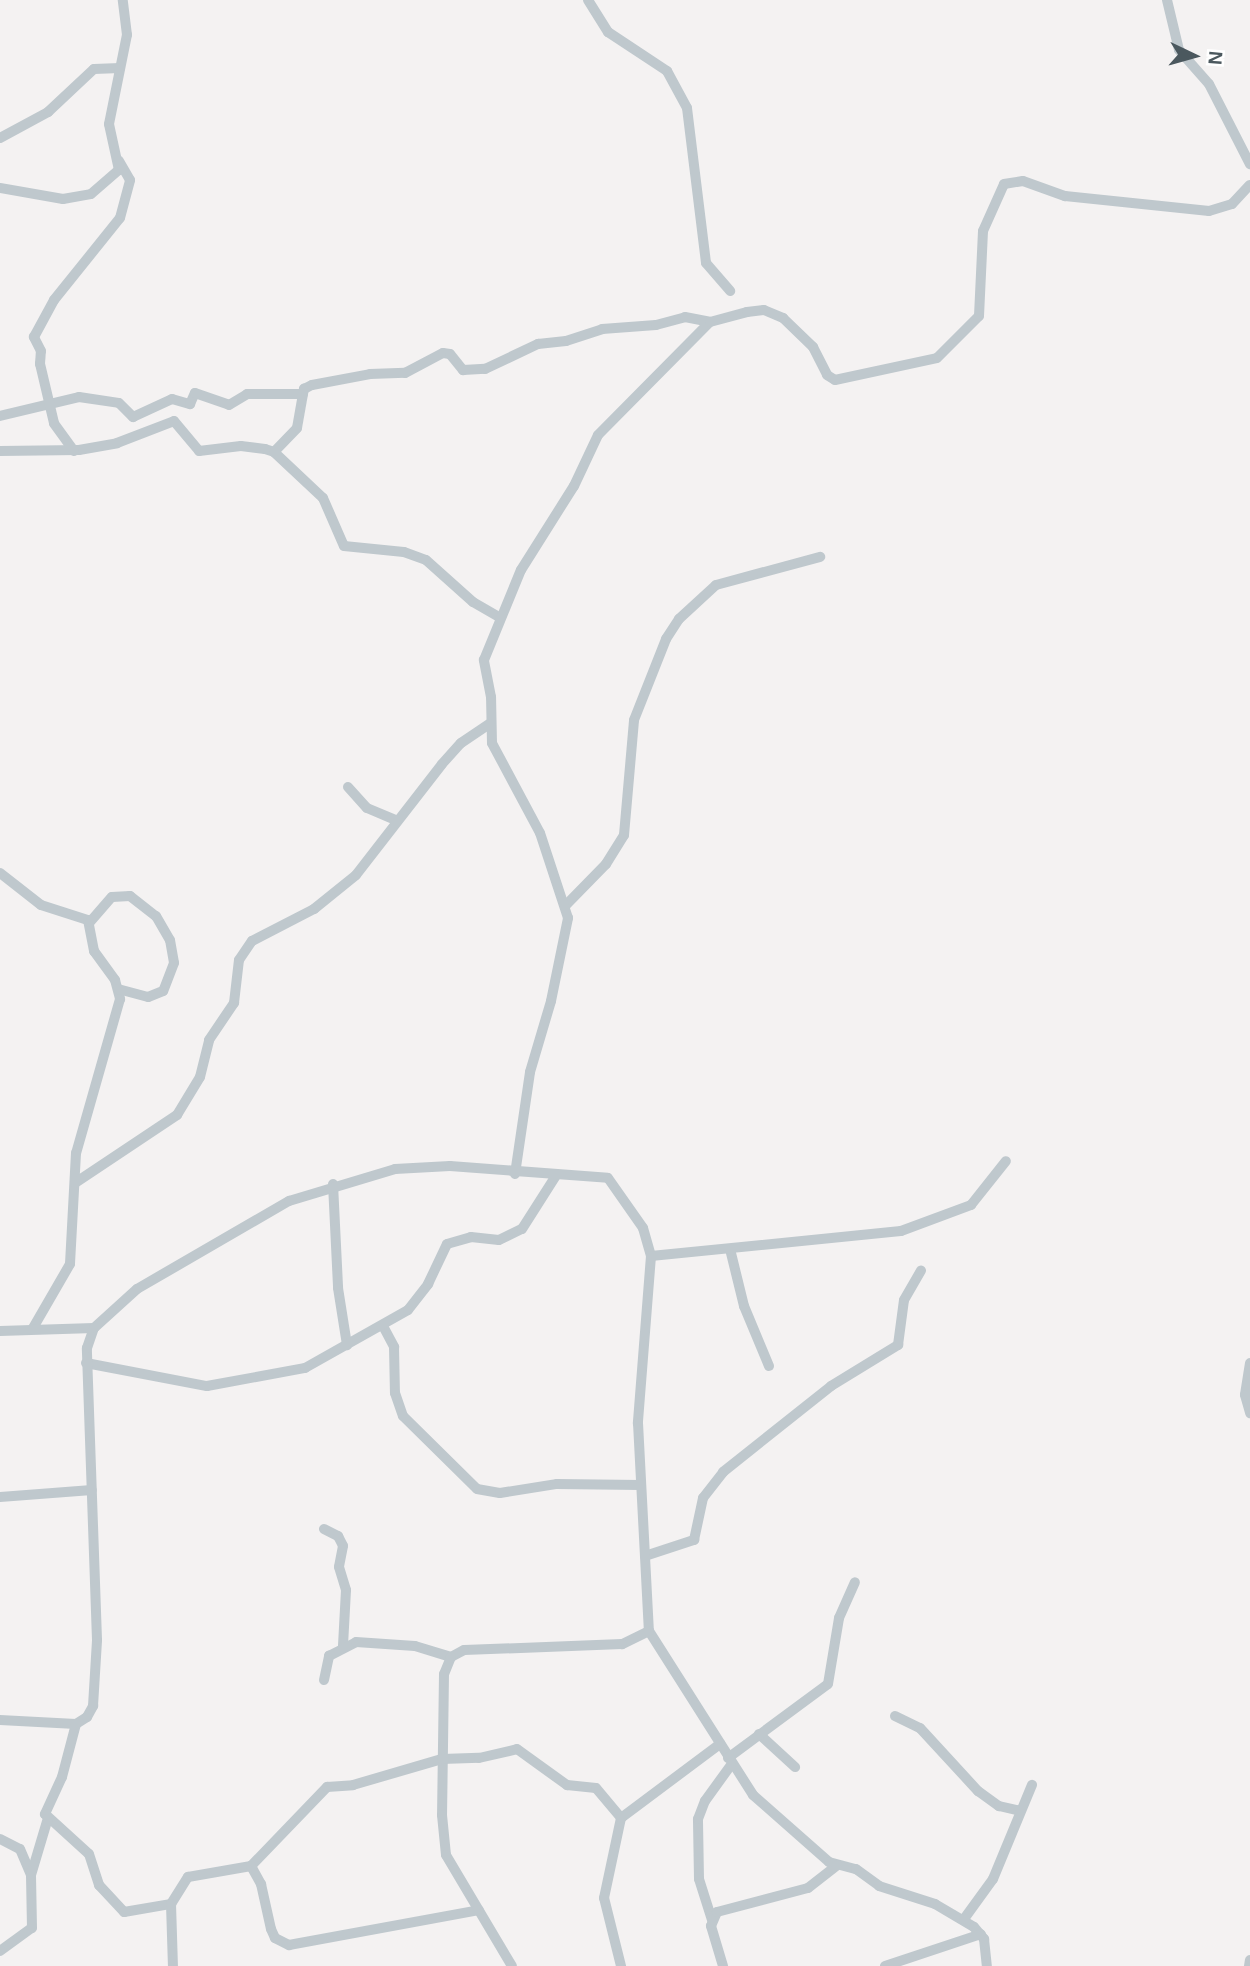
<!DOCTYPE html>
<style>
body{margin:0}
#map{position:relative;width:1250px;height:1966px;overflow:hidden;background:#f4f2f2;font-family:Arial,sans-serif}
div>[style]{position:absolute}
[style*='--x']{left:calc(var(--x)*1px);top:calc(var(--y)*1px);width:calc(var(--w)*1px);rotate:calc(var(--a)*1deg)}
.minor>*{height:10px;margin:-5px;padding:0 5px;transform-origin:5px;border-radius:5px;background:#bfc8cd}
span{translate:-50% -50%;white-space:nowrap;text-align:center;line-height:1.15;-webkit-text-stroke:5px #fff;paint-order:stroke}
.north{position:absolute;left:1159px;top:21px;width:70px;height:70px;-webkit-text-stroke:5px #fff;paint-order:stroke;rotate:95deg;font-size:19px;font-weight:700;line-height:28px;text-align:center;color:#4b585e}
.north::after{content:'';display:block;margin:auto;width:24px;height:32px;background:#4b585e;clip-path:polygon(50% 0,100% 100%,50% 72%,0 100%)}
</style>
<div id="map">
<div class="minor">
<div style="--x:588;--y:0;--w:38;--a:58"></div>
<div style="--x:608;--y:32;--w:71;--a:33.5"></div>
<div style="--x:667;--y:71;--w:42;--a:61.6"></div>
<div style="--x:687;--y:108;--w:156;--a:83"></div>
<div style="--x:706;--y:263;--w:37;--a:49"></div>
<div style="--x:1167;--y:0;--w:51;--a:76.5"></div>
<div style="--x:1179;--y:50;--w:45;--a:48.6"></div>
<div style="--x:1209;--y:84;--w:90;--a:62.9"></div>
<div style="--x:0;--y:138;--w:55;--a:-28.4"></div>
<div style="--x:48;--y:112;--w:63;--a:-43.1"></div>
<div style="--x:94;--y:69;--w:26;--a:-2"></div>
<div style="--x:0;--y:188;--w:64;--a:9.9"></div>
<div style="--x:63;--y:199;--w:28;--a:-10"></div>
<div style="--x:91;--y:194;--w:37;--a:-41"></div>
<div style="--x:119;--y:170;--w:47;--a:-102.3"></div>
<div style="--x:109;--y:124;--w:91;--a:-78.6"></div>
<div style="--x:127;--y:35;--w:35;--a:-97"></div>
<div style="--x:0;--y:416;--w:81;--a:-13.5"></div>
<div style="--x:79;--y:397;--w:40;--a:8.5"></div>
<div style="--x:119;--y:403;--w:20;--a:45"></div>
<div style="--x:133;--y:417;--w:43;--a:-24.8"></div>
<div style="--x:172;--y:399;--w:19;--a:16"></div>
<div style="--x:190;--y:404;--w:12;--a:-66"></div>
<div style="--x:195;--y:393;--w:36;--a:19"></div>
<div style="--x:229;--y:405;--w:21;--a:-31"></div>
<div style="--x:247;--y:394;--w:56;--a:0"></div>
<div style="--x:0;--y:451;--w:79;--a:-0.7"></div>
<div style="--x:79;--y:450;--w:39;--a:-10"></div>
<div style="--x:117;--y:443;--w:61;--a:-21.1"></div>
<div style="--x:174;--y:421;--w:39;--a:50"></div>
<div style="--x:199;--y:451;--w:42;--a:-6.8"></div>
<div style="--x:241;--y:446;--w:24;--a:7"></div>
<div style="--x:265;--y:449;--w:9;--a:18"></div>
<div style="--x:274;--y:452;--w:67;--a:43.2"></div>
<div style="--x:323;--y:498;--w:52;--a:66.4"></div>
<div style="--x:344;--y:546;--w:60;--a:5.7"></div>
<div style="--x:404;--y:552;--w:23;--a:20"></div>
<div style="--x:426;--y:560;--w:63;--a:41.8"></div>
<div style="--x:473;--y:602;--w:30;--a:30"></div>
<div style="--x:74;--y:451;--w:34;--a:-126"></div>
<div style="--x:54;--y:423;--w:61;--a:-103.3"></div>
<div style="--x:40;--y:364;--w:13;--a:-86"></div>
<div style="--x:41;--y:351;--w:16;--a:-117"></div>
<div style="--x:34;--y:337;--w:42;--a:-61.6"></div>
<div style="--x:54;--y:300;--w:105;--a:-51.2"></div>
<div style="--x:120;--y:218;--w:39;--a:-75"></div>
<div style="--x:130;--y:180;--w:22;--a:-120"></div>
<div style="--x:274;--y:452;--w:33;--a:-46"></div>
<div style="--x:297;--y:428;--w:40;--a:-80"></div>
<div style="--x:304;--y:389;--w:9;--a:-27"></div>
<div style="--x:312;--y:385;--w:59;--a:-10.7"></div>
<div style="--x:370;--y:374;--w:35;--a:-2"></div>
<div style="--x:405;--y:373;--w:43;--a:-27.8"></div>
<div style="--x:443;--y:353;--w:7;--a:8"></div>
<div style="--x:450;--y:354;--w:21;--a:51"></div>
<div style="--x:463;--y:370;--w:22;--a:-3"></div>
<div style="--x:485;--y:369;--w:59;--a:-25.3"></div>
<div style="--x:538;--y:344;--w:28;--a:-6"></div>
<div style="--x:566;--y:341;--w:38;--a:-18"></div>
<div style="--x:602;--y:329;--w:54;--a:-4.2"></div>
<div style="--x:656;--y:325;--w:30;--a:-15"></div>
<div style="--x:685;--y:317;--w:25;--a:11"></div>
<div style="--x:348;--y:787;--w:28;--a:48"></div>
<div style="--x:367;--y:808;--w:30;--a:23"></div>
<div style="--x:0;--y:873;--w:52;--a:38"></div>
<div style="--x:41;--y:905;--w:49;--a:17.7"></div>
<div style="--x:88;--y:920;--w:32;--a:79"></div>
<div style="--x:94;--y:951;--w:36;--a:54"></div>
<div style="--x:115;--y:980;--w:20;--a:75"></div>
<div style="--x:120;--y:999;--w:160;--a:105.9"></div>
<div style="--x:76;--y:1153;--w:111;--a:93.1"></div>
<div style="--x:70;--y:1264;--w:74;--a:120"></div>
<div style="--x:566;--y:905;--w:57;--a:-45.7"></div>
<div style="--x:606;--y:864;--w:34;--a:-58"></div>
<div style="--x:624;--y:835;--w:115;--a:-85"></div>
<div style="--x:634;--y:720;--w:87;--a:-68.4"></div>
<div style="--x:666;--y:639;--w:24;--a:-57"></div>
<div style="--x:679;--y:619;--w:50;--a:-42.6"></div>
<div style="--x:716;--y:585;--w:108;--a:-15.1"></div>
<div style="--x:90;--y:922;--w:33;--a:-49"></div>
<div style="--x:112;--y:897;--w:18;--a:-3"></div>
<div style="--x:130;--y:896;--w:33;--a:38"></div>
<div style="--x:156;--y:916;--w:28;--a:60"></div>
<div style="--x:170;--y:940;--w:23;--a:80"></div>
<div style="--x:174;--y:963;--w:30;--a:111"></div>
<div style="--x:163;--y:991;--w:16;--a:158"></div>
<div style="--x:148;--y:997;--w:31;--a:-165"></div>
<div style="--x:515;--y:1174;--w:103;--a:-81.6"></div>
<div style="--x:530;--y:1072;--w:74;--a:-73.5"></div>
<div style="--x:551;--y:1001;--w:85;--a:-78.4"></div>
<div style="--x:568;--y:918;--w:89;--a:-108.2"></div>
<div style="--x:540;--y:833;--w:102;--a:-118.1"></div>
<div style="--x:492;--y:743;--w:46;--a:-91.2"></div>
<div style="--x:491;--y:697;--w:38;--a:-101"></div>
<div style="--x:484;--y:660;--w:97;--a:-67.7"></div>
<div style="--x:521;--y:570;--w:99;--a:-57.8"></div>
<div style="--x:574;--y:486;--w:56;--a:-64.8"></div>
<div style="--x:598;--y:435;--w:159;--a:-45.3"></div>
<div style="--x:710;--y:322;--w:38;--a:-15"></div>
<div style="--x:747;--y:312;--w:17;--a:-7"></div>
<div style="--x:764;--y:310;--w:21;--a:23"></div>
<div style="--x:783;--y:318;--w:42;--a:44"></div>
<div style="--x:813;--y:347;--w:31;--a:63"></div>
<div style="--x:827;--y:375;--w:9;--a:32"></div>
<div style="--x:835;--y:380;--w:104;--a:-12.2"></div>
<div style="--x:937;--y:358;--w:59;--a:-45"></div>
<div style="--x:979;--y:316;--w:85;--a:-87.3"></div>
<div style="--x:983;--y:231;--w:51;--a:-65.9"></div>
<div style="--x:1004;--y:184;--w:19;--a:-9"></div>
<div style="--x:1023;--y:181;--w:45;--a:19.7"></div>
<div style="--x:1065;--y:196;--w:145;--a:5.9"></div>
<div style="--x:1209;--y:211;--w:24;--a:-17"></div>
<div style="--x:1232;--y:204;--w:26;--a:-47"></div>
<div style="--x:75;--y:1183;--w:123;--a:-33.7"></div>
<div style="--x:177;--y:1115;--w:44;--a:-58.8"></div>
<div style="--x:200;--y:1077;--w:38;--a:-76"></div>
<div style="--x:209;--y:1040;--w:45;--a:-56"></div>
<div style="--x:234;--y:1003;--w:43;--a:-83.4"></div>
<div style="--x:239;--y:960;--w:23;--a:-56"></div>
<div style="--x:252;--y:941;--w:70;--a:-27.3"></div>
<div style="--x:314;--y:909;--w:54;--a:-39"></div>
<div style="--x:356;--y:875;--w:140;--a:-52.2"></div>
<div style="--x:442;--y:764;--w:28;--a:-48"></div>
<div style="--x:461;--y:743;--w:34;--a:-34"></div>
<div style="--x:333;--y:1184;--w:104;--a:87.2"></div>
<div style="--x:338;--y:1288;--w:58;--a:81"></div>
<div style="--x:730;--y:1249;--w:59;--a:76.2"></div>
<div style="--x:744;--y:1306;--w:65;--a:67.4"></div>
<div style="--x:651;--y:1256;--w:251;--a:-5.7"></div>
<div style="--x:901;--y:1231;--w:75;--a:-20.4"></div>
<div style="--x:971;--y:1205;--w:56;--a:-51.5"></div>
<div style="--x:383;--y:1326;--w:24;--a:62"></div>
<div style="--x:394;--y:1347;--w:46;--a:88.8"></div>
<div style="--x:395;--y:1393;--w:24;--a:71"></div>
<div style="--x:403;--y:1416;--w:104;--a:44.6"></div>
<div style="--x:477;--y:1489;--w:23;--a:10"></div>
<div style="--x:500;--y:1493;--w:58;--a:-9"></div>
<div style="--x:557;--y:1484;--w:83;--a:0.7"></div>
<div style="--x:0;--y:1331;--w:94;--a:-1.8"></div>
<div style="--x:86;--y:1363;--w:123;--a:10.8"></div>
<div style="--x:207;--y:1386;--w:100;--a:-10.4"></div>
<div style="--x:305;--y:1368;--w:118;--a:-29.4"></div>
<div style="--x:408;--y:1310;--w:33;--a:-52"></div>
<div style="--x:428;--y:1284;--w:44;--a:-64.6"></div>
<div style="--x:447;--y:1244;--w:25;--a:-16"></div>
<div style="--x:471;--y:1237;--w:28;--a:6"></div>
<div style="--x:499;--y:1240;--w:25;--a:-26"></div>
<div style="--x:522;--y:1229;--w:65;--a:-57.5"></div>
<div style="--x:1250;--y:1363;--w:32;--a:99"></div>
<div style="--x:1245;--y:1395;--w:19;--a:74"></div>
<div style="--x:0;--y:1497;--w:92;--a:-4.4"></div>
<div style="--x:324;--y:1529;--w:16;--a:27"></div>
<div style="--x:338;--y:1536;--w:11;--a:63"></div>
<div style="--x:343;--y:1546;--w:21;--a:101"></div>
<div style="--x:339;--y:1567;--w:24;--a:73"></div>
<div style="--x:346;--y:1590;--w:56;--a:93.1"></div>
<div style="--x:645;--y:1556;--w:52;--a:-18.1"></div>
<div style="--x:694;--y:1540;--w:43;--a:-77.9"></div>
<div style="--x:703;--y:1498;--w:33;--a:-52"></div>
<div style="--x:723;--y:1472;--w:138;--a:-38.5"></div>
<div style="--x:831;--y:1386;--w:79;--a:-31.5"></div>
<div style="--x:898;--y:1345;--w:45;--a:-82.4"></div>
<div style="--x:904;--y:1300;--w:34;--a:-60"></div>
<div style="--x:649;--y:1631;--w:194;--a:57.6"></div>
<div style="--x:753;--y:1795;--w:101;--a:41.4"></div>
<div style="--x:829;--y:1862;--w:28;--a:15"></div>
<div style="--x:856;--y:1869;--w:29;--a:36"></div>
<div style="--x:879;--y:1886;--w:59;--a:17.8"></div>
<div style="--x:935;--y:1904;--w:45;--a:30.5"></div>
<div style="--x:974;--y:1927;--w:16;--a:50"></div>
<div style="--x:984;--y:1939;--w:27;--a:84"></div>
<div style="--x:324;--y:1680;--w:25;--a:-78"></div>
<div style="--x:329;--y:1656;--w:30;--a:-27"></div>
<div style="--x:356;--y:1642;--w:59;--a:3.9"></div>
<div style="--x:415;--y:1646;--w:38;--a:17"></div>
<div style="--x:895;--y:1716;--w:28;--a:26"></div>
<div style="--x:920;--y:1728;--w:86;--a:47.4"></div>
<div style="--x:978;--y:1791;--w:26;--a:36"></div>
<div style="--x:999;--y:1806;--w:22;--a:13"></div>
<div style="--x:0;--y:1720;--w:76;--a:3"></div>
<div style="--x:76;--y:1724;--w:13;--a:-32"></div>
<div style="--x:87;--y:1717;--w:13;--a:-61"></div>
<div style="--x:93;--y:1706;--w:66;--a:-86.5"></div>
<div style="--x:97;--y:1640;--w:292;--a:-92"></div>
<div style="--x:87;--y:1348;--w:21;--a:-71"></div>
<div style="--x:94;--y:1328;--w:58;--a:-42.2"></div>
<div style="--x:137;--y:1289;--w:176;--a:-30.1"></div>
<div style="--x:289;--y:1201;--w:111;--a:-16.8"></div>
<div style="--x:395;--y:1169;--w:55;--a:-3.1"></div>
<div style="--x:450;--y:1166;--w:158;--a:4.3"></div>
<div style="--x:608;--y:1178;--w:61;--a:55"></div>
<div style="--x:643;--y:1228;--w:29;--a:74"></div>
<div style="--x:651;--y:1256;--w:168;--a:94.5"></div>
<div style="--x:638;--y:1423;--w:208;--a:87"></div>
<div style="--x:649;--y:1631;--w:30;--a:154"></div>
<div style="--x:622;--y:1644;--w:158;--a:177.8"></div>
<div style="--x:464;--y:1650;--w:15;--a:152"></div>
<div style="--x:451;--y:1657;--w:18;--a:112"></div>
<div style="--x:444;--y:1674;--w:141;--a:90.8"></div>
<div style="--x:442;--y:1815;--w:40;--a:84.3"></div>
<div style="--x:446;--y:1855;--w:129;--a:59.3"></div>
<div style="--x:76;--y:1724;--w:55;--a:104.8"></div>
<div style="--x:62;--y:1777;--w:41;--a:114.7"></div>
<div style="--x:45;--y:1814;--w:59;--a:42.3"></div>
<div style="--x:89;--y:1854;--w:33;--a:72"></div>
<div style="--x:99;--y:1885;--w:37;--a:47"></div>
<div style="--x:124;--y:1912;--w:48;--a:-9.7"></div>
<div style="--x:171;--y:1904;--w:32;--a:-58"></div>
<div style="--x:188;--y:1877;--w:64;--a:-9.9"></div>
<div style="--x:251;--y:1866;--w:110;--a:-46.1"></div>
<div style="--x:327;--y:1787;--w:26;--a:-4"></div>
<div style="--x:353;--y:1785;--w:93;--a:-16.3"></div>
<div style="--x:442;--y:1759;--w:37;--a:-2"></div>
<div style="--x:479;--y:1758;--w:39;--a:-13"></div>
<div style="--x:517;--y:1749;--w:62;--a:35.8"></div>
<div style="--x:567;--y:1785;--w:29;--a:6"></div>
<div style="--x:596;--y:1788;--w:39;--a:50"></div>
<div style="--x:759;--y:1734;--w:49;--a:42.5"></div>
<div style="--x:728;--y:1758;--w:124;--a:-36.5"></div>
<div style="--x:828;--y:1684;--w:67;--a:-80.5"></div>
<div style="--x:839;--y:1618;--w:39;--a:-66"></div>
<div style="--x:0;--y:1839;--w:22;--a:27"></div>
<div style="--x:20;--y:1849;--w:28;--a:67"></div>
<div style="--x:251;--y:1866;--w:21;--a:61"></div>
<div style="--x:261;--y:1884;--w:46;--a:77.5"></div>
<div style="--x:271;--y:1929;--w:10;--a:66"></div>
<div style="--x:275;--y:1938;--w:16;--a:27"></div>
<div style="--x:289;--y:1945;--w:193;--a:-10.4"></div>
<div style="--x:171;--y:1904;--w:62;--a:88.2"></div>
<div style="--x:964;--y:1919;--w:49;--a:-54.1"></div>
<div style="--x:993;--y:1879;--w:102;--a:-67.5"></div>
<div style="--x:712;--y:1920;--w:43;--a:-107.6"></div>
<div style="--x:699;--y:1879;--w:60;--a:-91"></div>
<div style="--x:698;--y:1819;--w:19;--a:-69"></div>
<div style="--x:705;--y:1801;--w:44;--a:-54.2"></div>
<div style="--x:0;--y:1951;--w:39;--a:-36"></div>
<div style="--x:32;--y:1928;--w:53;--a:-91.1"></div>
<div style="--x:31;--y:1875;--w:59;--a:-73.4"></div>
<div style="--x:621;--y:1966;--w:70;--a:-104"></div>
<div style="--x:604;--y:1898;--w:82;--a:-78"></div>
<div style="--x:621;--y:1818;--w:124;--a:-36.8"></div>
<div style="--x:723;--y:1966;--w:42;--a:-106.7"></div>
<div style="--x:711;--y:1926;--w:15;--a:-67"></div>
<div style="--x:717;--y:1912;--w:94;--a:-14.8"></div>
<div style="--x:808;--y:1888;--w:37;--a:-38"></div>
<div style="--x:885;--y:1966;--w:101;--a:-18.4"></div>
<div style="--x:1249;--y:1966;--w:6;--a:-81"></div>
</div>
<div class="north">N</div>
</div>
